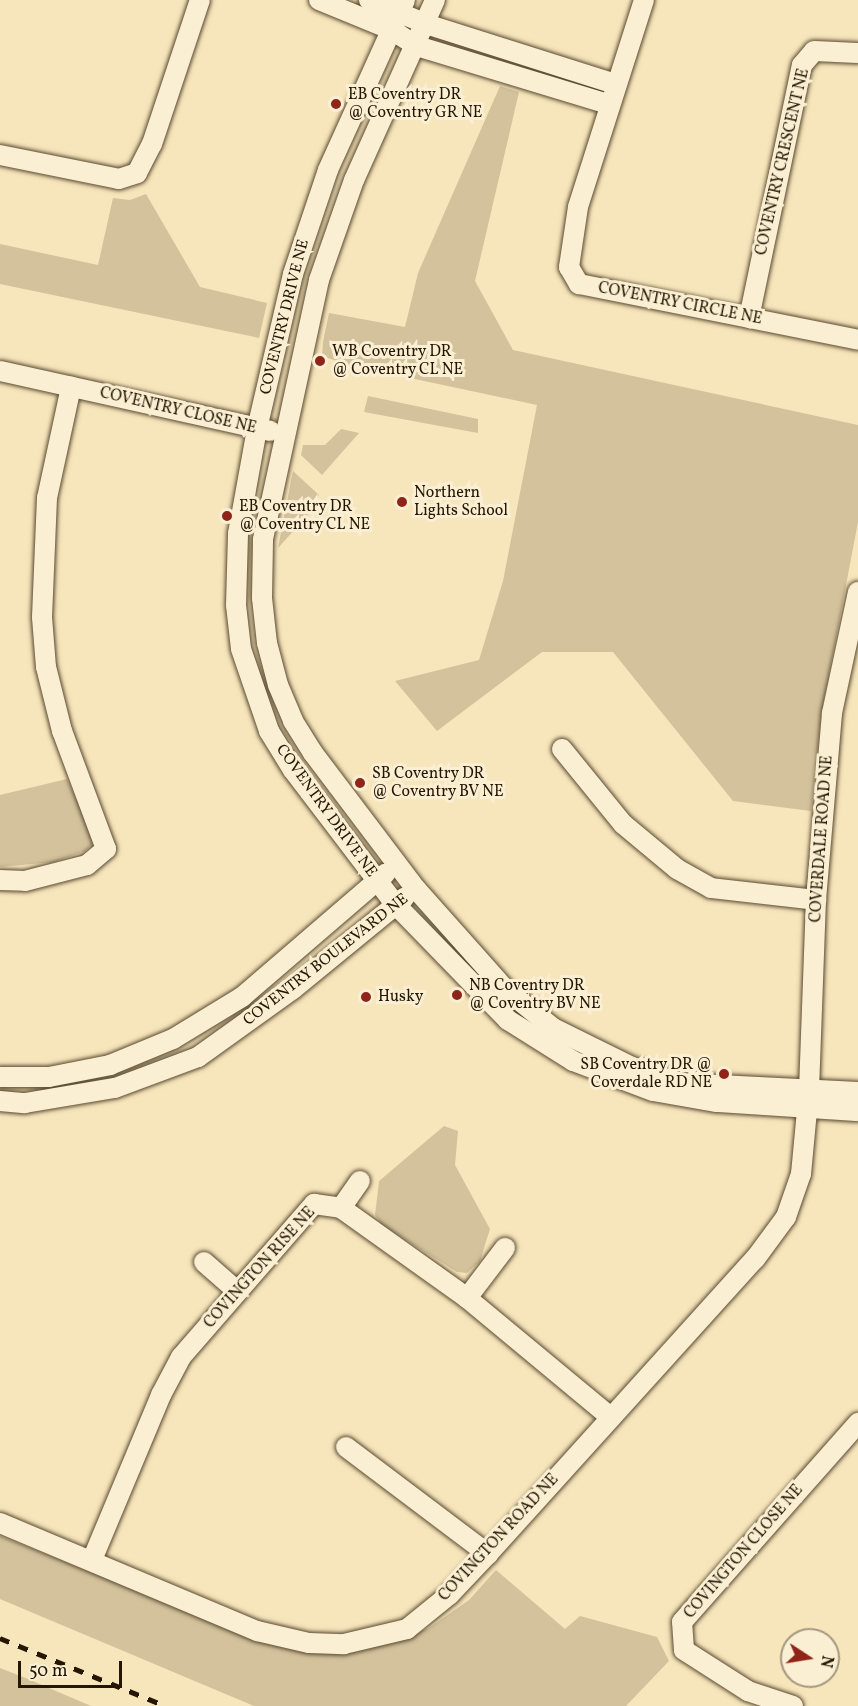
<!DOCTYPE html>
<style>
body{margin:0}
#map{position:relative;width:858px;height:1706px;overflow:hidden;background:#f7e5bb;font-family:Vollkorn,serif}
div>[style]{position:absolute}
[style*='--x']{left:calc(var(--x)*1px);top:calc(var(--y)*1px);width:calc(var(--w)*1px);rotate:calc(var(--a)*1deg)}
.green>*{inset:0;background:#d3c29c}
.roads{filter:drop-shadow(0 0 2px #594a30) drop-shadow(0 0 2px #594a30)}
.minor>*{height:20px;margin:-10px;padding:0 10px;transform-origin:10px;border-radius:10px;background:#faeed3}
.rail>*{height:4.5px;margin-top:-2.25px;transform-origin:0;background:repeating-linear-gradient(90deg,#241602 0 10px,transparent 0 20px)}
.dots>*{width:16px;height:16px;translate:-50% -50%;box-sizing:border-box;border:3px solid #faeed3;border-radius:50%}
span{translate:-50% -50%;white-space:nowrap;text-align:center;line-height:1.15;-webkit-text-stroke:6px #faeed3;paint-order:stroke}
.poi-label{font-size:16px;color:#241602}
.left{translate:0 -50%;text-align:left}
.right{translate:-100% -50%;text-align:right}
.street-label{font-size:16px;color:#241602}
.north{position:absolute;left:780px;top:1628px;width:60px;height:60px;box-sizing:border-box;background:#faeed3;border:2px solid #a4987f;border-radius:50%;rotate:102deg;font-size:16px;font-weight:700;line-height:24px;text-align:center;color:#241602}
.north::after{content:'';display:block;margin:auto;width:21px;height:27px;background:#8f2418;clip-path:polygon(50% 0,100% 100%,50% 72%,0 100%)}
.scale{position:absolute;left:18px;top:1661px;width:104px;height:27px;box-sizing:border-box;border:3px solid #241602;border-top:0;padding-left:8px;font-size:18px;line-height:21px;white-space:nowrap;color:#241602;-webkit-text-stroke:4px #faeed3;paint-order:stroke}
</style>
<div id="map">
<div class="green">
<div style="clip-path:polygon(500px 86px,519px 92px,475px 281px,513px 350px,858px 425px,858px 522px,821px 716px,811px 811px,733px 801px,613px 652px,542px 652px,437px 731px,395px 681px,479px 660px,503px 581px,537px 405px,349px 365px,322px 356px,323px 342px,329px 313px,405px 327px,418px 273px)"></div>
<div style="clip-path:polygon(146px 194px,200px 287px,267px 303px,259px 338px,0 284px,0 244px,98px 265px,113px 198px,130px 200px)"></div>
<div style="clip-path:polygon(368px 396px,478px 419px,478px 433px,364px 412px)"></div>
<div style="clip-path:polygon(341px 429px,359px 433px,322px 475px,301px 455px,303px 445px,325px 445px)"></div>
<div style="clip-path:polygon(293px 471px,319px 495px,313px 502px,317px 505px,278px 548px)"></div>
<div style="clip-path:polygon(67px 779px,93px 835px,92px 844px,85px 851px,54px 862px,0 867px,0 795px)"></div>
<div style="clip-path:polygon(444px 1126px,458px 1131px,455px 1165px,490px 1229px,480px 1261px,467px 1273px,457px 1272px,382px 1225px,375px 1215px,379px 1181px)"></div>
<div style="clip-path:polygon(0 1536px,274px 1645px,363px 1649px,388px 1644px,429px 1628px,469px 1600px,496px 1570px,565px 1629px,580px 1616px,657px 1637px,669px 1661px,626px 1706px,254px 1706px,0 1599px)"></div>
<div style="clip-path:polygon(0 1668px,28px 1679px,91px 1706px,0 1706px)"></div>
</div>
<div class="roads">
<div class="minor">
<div style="--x:319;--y:0;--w:79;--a:22.3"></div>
<div style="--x:392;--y:30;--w:30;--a:33"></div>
<div style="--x:417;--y:46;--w:200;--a:16.9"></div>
<div style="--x:369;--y:0;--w:62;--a:22.8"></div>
<div style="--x:426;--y:24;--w:198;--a:17.6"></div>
<div style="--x:405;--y:0;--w:187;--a:114.4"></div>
<div style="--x:328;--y:170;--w:110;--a:108.6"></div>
<div style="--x:293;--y:274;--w:159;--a:103.1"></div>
<div style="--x:257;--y:429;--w:107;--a:100.3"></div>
<div style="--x:238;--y:534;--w:71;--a:91.6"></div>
<div style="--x:236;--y:605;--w:44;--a:83.5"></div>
<div style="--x:241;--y:649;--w:87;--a:71.1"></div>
<div style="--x:269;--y:731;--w:46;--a:58.4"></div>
<div style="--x:293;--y:770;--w:168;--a:52.7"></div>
<div style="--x:395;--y:904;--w:162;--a:45.8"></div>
<div style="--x:508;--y:1020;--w:77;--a:32.2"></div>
<div style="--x:573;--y:1061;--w:85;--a:20.6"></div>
<div style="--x:653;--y:1091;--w:65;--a:9.8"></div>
<div style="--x:717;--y:1102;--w:141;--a:3.7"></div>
<div style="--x:435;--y:0;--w:197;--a:114.2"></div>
<div style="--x:354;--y:180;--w:106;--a:109.3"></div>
<div style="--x:319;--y:280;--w:266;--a:102.2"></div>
<div style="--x:263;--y:540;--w:58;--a:91"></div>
<div style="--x:262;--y:598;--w:45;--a:83.7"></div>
<div style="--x:267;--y:643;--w:43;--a:75.3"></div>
<div style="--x:278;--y:685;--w:39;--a:67"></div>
<div style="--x:293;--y:721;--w:38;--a:58"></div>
<div style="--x:313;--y:753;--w:171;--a:52.9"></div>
<div style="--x:416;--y:889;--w:134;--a:48.3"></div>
<div style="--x:505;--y:989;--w:62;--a:39.1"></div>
<div style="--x:553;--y:1028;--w:88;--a:26.3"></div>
<div style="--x:632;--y:1067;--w:50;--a:18.8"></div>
<div style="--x:679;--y:1083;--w:179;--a:2.9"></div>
<div style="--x:644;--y:0;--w:217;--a:107.7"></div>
<div style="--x:578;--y:207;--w:61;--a:98.5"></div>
<div style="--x:569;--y:267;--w:20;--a:60"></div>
<div style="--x:579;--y:284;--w:285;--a:11.3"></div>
<div style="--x:0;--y:155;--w:121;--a:11.4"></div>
<div style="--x:119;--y:179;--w:19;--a:-18"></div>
<div style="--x:137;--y:173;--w:33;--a:-63"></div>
<div style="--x:152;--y:144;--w:152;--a:-71.6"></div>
<div style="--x:749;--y:318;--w:258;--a:-78.2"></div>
<div style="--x:802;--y:65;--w:18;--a:-49"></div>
<div style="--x:814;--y:51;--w:44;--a:2.6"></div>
<div style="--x:0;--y:371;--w:277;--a:12.5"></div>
<div style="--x:562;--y:749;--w:97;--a:50.9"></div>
<div style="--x:623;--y:824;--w:70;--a:39.8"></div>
<div style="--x:677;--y:869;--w:39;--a:29"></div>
<div style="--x:711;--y:888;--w:106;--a:6.5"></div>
<div style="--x:0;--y:880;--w:25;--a:2"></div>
<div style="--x:25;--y:881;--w:64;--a:-14.5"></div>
<div style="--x:87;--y:865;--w:25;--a:-40"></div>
<div style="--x:106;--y:849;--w:126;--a:-110.4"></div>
<div style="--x:62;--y:731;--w:66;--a:-104"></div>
<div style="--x:46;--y:667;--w:50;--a:-94.6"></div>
<div style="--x:42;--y:617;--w:119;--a:-87.6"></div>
<div style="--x:47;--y:498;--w:114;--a:-77.8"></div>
<div style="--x:0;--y:1077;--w:49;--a:0"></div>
<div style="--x:49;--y:1077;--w:62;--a:-11.1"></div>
<div style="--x:110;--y:1065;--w:68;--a:-22.4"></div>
<div style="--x:173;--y:1039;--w:81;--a:-31.3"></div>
<div style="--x:242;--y:997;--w:189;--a:-40.7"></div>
<div style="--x:0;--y:1101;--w:25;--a:5"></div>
<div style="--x:25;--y:1103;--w:91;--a:-9.5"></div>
<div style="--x:115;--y:1088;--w:89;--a:-20.5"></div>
<div style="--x:198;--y:1057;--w:117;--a:-35.6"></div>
<div style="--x:293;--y:989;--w:144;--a:-39.3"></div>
<div style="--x:341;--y:1208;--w:33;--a:-55"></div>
<div style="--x:204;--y:1262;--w:43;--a:41.2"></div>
<div style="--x:467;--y:1298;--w:63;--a:-52.8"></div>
<div style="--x:346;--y:1447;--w:178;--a:37"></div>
<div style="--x:0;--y:1523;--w:279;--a:22.8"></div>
<div style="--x:257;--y:1631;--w:53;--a:13"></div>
<div style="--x:309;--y:1643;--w:35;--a:2"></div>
<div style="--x:344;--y:1644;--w:65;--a:-13.4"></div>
<div style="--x:407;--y:1629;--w:54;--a:-39"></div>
<div style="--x:449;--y:1595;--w:57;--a:-46.4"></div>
<div style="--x:488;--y:1554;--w:398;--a:-47.9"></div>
<div style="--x:755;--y:1259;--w:52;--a:-53.6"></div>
<div style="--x:786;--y:1217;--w:46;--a:-70.8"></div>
<div style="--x:801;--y:1174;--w:84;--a:-84.6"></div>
<div style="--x:809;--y:1090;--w:190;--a:-87.9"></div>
<div style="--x:816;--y:900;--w:188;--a:-85.1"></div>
<div style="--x:832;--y:713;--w:124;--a:-77.9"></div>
<div style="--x:92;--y:1560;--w:179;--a:-67.3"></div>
<div style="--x:161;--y:1395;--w:43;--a:-62.2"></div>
<div style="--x:181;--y:1357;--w:203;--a:-49"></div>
<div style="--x:314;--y:1204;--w:27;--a:8"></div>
<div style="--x:341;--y:1208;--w:155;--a:35.5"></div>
<div style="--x:467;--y:1298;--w:185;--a:39.7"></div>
<div style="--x:793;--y:1706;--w:47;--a:-161.6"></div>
<div style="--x:748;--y:1691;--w:76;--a:-147.4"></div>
<div style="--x:684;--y:1650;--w:28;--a:-94"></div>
<div style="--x:682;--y:1622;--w:266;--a:-48.5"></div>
</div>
</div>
<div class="rail">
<div style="--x:0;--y:1638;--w:179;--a:22.3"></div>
</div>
<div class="dots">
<div style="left:336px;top:104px;background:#8f2418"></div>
<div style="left:320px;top:361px;background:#8f2418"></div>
<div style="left:402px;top:502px;background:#8f2418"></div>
<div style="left:227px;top:516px;background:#8f2418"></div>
<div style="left:360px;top:783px;background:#8f2418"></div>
<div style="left:457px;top:995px;background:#8f2418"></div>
<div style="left:366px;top:997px;background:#8f2418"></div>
<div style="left:724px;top:1074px;background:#8f2418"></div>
</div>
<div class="poi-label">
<span class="left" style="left:348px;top:104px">EB Coventry DR<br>@ Coventry GR NE</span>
<span class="left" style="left:332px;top:361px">WB Coventry DR<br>@ Coventry CL NE</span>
<span class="left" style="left:414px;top:502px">Northern<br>Lights School</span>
<span class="left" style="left:239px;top:516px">EB Coventry DR<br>@ Coventry CL NE</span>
<span class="left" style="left:372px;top:783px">SB Coventry DR<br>@ Coventry BV NE</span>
<span class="left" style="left:469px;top:995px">NB Coventry DR<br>@ Coventry BV NE</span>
<span class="left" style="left:378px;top:997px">Husky</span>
<span class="right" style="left:712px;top:1074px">SB Coventry DR @<br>Coverdale RD NE</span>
</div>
<div class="street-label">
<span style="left:783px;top:162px;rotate:-77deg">COVENTRY CRESCENT NE</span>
<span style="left:680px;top:304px;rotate:11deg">COVENTRY CIRCLE NE</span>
<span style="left:285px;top:317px;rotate:-76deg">COVENTRY DRIVE NE</span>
<span style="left:178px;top:411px;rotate:13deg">COVENTRY CLOSE NE</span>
<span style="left:326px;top:811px;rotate:54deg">COVENTRY DRIVE NE</span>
<span style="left:822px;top:839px;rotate:-86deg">COVERDALE ROAD NE</span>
<span style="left:326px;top:960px;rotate:-38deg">COVENTRY BOULEVARD NE</span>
<span style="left:260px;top:1268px;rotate:-48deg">COVINGTON RISE NE</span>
<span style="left:499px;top:1538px;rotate:-47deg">COVINGTON ROAD NE</span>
<span style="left:744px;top:1552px;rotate:-49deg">COVINGTON CLOSE NE</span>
</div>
<div class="north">N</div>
<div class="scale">50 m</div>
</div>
